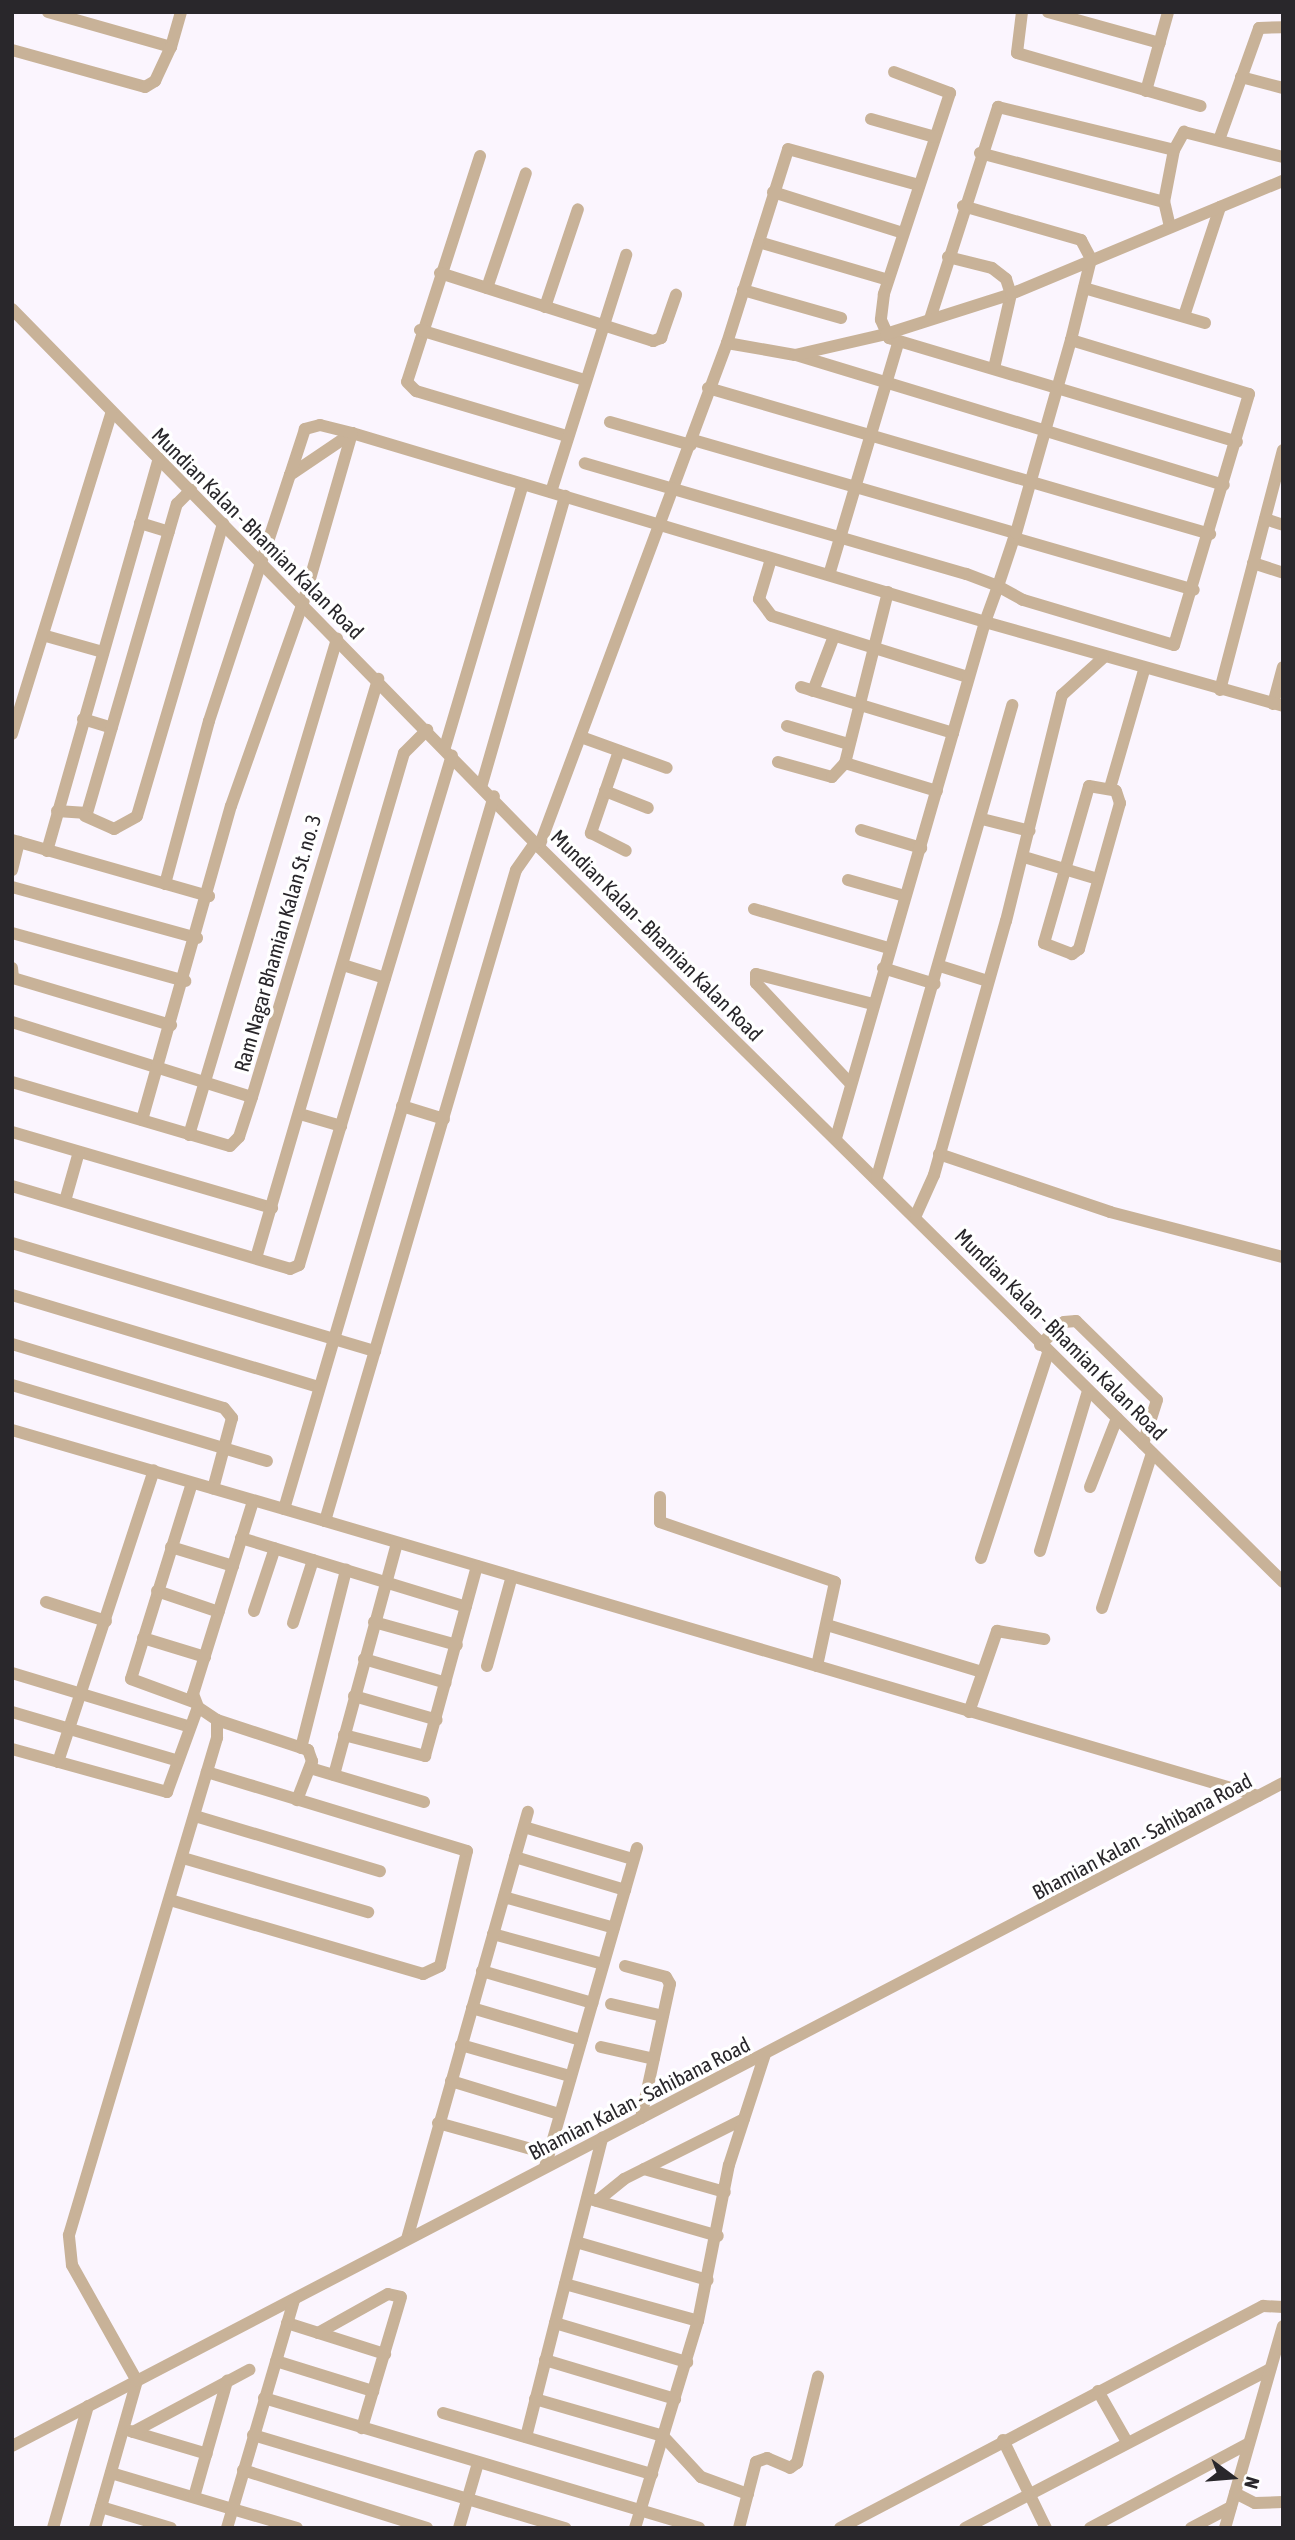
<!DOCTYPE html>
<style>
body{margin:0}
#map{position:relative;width:1295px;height:2540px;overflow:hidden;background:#fbf5fe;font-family:"Asap Condensed",sans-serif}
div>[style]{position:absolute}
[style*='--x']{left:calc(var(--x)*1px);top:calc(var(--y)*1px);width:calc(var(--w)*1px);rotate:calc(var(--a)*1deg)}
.minor>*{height:12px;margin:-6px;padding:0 6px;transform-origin:6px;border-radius:6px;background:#c8b298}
span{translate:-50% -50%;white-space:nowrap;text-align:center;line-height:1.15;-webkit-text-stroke:7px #fff;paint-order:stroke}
.street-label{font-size:21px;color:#29272b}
.frame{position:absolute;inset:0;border:14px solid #29272b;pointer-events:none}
.north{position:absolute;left:1197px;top:2442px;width:70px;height:70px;-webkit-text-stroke:5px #fff;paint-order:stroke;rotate:106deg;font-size:19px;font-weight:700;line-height:28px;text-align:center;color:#29272b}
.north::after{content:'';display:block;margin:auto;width:24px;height:32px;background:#29272b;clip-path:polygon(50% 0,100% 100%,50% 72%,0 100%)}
</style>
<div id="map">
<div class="minor">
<div style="--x:48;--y:12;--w:128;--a:15.9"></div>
<div style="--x:171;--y:47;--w:36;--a:-74"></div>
<div style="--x:1022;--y:12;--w:41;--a:97"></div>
<div style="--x:1017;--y:53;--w:191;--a:16.1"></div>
<div style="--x:1048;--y:12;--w:116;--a:15.5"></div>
<div style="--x:12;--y:50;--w:138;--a:15.5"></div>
<div style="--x:145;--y:87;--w:12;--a:-31"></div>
<div style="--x:155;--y:81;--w:38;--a:-65"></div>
<div style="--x:894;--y:72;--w:60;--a:20.6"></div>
<div style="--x:950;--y:93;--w:212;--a:108.2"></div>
<div style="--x:884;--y:294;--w:26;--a:97"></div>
<div style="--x:881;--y:320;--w:20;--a:66"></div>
<div style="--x:889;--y:338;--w:363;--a:16.6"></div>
<div style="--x:1241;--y:77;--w:43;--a:14.7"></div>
<div style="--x:1146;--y:91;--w:82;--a:-74.4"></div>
<div style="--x:871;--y:119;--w:66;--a:15.7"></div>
<div style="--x:1219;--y:140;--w:119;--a:-70.3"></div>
<div style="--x:1259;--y:28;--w:24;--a:-2"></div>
<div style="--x:980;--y:153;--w:190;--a:14.9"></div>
<div style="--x:480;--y:156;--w:237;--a:107.9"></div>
<div style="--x:407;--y:382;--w:13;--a:45"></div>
<div style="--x:416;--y:391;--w:158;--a:16.6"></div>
<div style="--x:773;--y:192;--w:136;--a:17.5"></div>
<div style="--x:963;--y:206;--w:123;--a:16.1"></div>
<div style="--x:1081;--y:240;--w:21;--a:62"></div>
<div style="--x:1091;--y:259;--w:83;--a:103.9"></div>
<div style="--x:1170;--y:227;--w:26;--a:-103"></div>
<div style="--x:1164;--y:202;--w:53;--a:-79.1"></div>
<div style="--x:759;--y:242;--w:134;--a:16.4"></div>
<div style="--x:948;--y:257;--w:45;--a:14"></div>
<div style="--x:992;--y:268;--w:18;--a:38"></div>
<div style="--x:1006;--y:279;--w:16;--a:72"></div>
<div style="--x:1011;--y:294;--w:76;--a:102.9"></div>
<div style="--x:440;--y:273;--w:224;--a:17.7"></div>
<div style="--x:653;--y:341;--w:9;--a:-21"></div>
<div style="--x:661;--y:338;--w:46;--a:-70.8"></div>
<div style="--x:487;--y:288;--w:121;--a:-71.3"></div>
<div style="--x:1084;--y:288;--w:126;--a:16.1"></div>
<div style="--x:743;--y:290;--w:102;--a:15.9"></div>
<div style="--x:545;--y:307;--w:103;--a:-71.4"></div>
<div style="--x:12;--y:309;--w:753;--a:45.59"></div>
<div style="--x:539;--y:847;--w:1046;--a:44.65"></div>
<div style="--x:1184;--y:316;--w:115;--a:-71.7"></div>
<div style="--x:930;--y:319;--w:223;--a:-72.2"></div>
<div style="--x:998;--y:107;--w:181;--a:13.7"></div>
<div style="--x:1174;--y:150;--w:21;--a:-61"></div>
<div style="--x:1184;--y:132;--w:102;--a:14.2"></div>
<div style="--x:420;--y:330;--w:172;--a:16.9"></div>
<div style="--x:727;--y:343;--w:203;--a:-72.5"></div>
<div style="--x:788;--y:149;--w:136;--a:15.4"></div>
<div style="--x:796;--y:355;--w:447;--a:16.9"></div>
<div style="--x:708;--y:388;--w:523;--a:16.22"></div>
<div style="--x:610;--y:422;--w:84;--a:15.9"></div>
<div style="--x:693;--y:440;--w:336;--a:16.1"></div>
<div style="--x:551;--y:492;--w:249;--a:-72.4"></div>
<div style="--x:1265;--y:519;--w:19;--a:18"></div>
<div style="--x:140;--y:523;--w:30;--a:17"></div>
<div style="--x:1014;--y:538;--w:187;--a:16.1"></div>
<div style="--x:771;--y:559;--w:42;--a:106.7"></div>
<div style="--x:759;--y:599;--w:21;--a:53"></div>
<div style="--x:772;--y:616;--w:205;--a:17.3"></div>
<div style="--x:1253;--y:563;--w:32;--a:18"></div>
<div style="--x:829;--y:575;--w:242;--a:-73.4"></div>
<div style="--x:888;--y:592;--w:176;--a:104.1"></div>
<div style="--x:845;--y:763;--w:96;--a:16.9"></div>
<div style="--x:46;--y:636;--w:59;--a:15.7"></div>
<div style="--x:801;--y:687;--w:159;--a:16.8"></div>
<div style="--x:1220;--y:690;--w:248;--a:-75.3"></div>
<div style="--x:813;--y:691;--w:59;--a:-69.1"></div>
<div style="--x:1273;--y:704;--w:38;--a:-75"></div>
<div style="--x:83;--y:719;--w:30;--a:17"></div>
<div style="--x:787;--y:726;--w:64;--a:16.4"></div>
<div style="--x:12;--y:734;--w:335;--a:-72.8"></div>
<div style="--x:581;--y:737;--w:91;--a:19.8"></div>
<div style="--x:445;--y:747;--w:274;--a:-73.5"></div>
<div style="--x:619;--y:751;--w:87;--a:108.9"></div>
<div style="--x:591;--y:833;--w:39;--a:27"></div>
<div style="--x:778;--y:762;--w:56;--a:15.5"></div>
<div style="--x:832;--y:777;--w:19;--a:-47"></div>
<div style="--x:482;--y:784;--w:300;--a:-73.9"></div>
<div style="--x:1089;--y:786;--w:27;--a:10"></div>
<div style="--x:1116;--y:791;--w:13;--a:72"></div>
<div style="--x:1120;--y:803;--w:152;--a:105.7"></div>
<div style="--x:1079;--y:949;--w:9;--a:144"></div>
<div style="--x:1072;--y:954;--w:30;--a:-159"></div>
<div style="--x:1044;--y:943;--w:163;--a:-74"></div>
<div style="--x:1110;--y:788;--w:123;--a:-73.9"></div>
<div style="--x:605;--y:791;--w:46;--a:21.6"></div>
<div style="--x:57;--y:811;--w:30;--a:4"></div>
<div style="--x:87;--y:813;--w:322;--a:-73.8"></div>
<div style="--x:177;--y:504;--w:20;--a:-45"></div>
<div style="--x:85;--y:816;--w:32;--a:24"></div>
<div style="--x:114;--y:829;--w:26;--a:-29"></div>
<div style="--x:137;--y:816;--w:305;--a:-73.6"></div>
<div style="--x:982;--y:819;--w:49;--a:14"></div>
<div style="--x:861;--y:830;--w:63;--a:16.7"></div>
<div style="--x:12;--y:840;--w:205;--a:15.9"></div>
<div style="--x:539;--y:847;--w:538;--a:-69.54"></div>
<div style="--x:727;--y:343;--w:69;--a:10"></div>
<div style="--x:795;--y:355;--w:93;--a:-13"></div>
<div style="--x:886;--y:334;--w:131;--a:-17.7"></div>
<div style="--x:1011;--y:294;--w:295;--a:-22.6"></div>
<div style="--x:47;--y:851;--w:408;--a:-74.1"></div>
<div style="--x:1024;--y:857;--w:77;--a:16.6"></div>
<div style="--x:12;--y:870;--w:29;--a:-76"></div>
<div style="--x:848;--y:880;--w:59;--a:15.7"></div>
<div style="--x:165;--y:884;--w:169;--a:-74.9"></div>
<div style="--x:209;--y:721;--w:259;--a:-71.8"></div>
<div style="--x:290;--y:475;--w:75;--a:-34.1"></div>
<div style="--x:352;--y:433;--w:661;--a:16.62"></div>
<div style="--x:985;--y:622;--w:38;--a:-70"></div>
<div style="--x:998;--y:586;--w:51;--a:-71.6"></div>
<div style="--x:1014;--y:538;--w:5;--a:-68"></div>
<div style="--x:1016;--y:533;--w:201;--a:-74.1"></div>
<div style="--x:1071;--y:340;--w:186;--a:16.9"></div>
<div style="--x:1249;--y:394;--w:262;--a:106.6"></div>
<div style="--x:1174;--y:645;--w:158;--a:-163.4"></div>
<div style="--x:1023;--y:600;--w:29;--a:-151"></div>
<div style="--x:998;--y:586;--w:34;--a:-159"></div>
<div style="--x:966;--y:574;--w:397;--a:-163.8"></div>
<div style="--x:12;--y:887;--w:192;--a:15.4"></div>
<div style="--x:754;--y:909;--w:140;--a:16.2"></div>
<div style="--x:12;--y:933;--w:180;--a:15.5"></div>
<div style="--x:343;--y:965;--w:44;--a:17.2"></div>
<div style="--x:940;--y:966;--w:50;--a:17.4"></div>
<div style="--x:12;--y:968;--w:10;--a:84"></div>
<div style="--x:13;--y:978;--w:165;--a:16.6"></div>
<div style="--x:883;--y:968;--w:54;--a:17.1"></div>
<div style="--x:12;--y:1022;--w:251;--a:17.4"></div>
<div style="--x:252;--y:1097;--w:437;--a:-73.2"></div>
<div style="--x:12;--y:1082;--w:227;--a:16.4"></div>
<div style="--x:230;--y:1146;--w:13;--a:-45"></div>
<div style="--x:239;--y:1137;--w:42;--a:-72"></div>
<div style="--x:849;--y:1082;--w:136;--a:-133.2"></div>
<div style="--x:756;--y:983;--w:9;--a:-90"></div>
<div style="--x:756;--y:974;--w:121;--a:14.4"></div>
<div style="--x:402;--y:1106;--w:44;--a:17.2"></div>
<div style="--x:300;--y:1114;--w:43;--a:16.3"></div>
<div style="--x:142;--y:1120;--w:326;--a:-74.2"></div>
<div style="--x:231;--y:806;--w:215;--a:-70.5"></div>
<div style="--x:303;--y:603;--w:177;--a:-73.9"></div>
<div style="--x:352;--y:433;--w:33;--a:-166"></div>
<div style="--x:320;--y:425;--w:16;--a:165"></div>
<div style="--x:305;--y:429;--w:48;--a:108.1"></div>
<div style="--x:12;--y:1132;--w:271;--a:16.3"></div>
<div style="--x:189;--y:1135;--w:518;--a:-73.39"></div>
<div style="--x:836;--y:1138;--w:537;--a:-73.89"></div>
<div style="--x:985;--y:622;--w:310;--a:15.7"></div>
<div style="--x:939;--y:1154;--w:181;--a:18.7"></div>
<div style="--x:1110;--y:1212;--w:179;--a:14.6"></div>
<div style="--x:877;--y:1177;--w:491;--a:-74"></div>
<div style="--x:12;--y:1186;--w:290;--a:16.6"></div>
<div style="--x:290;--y:1269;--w:10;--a:-24"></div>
<div style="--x:299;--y:1265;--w:532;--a:-73.3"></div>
<div style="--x:65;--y:1201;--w:51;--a:-74.1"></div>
<div style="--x:916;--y:1215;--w:44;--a:-65.8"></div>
<div style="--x:934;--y:1175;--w:264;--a:-74.2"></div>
<div style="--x:1006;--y:921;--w:233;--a:-76.1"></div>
<div style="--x:1062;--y:695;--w:55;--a:-42.1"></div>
<div style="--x:12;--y:1243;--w:379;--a:16.6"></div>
<div style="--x:256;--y:1258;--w:526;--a:-73.67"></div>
<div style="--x:404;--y:753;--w:33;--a:-45"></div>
<div style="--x:12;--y:1295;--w:320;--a:16.7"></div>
<div style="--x:12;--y:1344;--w:221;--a:16.8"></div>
<div style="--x:224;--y:1408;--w:13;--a:51"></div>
<div style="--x:232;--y:1418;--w:73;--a:105"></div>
<div style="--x:1040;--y:1345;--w:33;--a:-44"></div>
<div style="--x:1064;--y:1322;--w:12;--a:-5"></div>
<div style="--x:1076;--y:1321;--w:113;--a:44.3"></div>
<div style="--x:1157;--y:1400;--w:46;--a:107.7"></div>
<div style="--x:12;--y:1385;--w:266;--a:16.6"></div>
<div style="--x:12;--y:1430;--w:326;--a:16.2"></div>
<div style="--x:325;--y:1521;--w:678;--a:-73.65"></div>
<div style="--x:516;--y:870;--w:33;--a:-55"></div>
<div style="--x:192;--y:1483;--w:205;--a:107.3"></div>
<div style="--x:131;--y:1679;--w:67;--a:20.1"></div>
<div style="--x:1090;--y:1487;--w:74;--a:-68.6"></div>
<div style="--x:660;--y:1497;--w:25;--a:90"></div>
<div style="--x:660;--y:1522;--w:185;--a:18.9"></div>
<div style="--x:835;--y:1582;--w:86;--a:102.1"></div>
<div style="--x:284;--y:1509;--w:743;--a:-73.59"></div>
<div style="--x:325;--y:1521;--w:973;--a:16.42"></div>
<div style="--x:241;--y:1538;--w:235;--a:17"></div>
<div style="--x:171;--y:1547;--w:65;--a:17"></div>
<div style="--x:1040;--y:1551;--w:167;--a:-73.3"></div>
<div style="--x:981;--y:1558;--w:216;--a:-71.9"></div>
<div style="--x:157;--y:1591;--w:65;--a:18.7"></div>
<div style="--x:46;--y:1602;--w:63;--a:17.6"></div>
<div style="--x:1102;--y:1608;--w:163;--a:-72.1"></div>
<div style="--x:254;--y:1611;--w:66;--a:-71.6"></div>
<div style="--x:374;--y:1622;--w:86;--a:15.5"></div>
<div style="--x:293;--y:1623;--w:66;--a:-72.4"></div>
<div style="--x:827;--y:1625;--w:162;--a:16.9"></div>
<div style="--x:143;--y:1638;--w:65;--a:17"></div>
<div style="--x:364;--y:1659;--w:85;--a:16.3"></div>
<div style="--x:487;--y:1666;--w:93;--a:-74.5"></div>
<div style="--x:12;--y:1673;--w:184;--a:16.8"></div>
<div style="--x:354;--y:1696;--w:86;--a:16.1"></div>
<div style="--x:12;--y:1712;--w:173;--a:16.4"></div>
<div style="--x:969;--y:1712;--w:86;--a:-70.9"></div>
<div style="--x:997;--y:1631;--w:48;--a:9.7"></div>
<div style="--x:217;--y:1720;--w:96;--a:18.2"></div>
<div style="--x:308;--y:1750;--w:12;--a:70"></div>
<div style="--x:312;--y:1761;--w:42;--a:111"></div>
<div style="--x:344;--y:1735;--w:84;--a:14.5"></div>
<div style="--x:425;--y:1756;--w:197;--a:-74.7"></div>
<div style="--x:301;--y:1748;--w:184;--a:-75.8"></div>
<div style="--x:12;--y:1749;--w:161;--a:15.5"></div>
<div style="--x:167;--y:1792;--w:90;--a:-70"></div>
<div style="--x:58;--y:1762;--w:307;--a:-71.8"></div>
<div style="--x:310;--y:1768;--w:119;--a:16.6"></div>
<div style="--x:334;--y:1775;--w:240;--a:-74.8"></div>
<div style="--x:195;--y:1816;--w:193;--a:16.6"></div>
<div style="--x:524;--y:1827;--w:114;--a:16.4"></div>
<div style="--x:515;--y:1857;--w:115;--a:16.7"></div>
<div style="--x:183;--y:1858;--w:193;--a:16.3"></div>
<div style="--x:504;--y:1897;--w:114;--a:15.7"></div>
<div style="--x:170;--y:1900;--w:264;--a:16.3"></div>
<div style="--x:423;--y:1974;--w:19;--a:-25"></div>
<div style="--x:440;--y:1966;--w:118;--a:-76.8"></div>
<div style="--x:467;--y:1851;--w:272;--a:-163.1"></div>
<div style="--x:493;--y:1934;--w:114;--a:15.3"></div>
<div style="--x:625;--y:1966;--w:42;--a:15"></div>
<div style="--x:666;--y:1977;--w:8;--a:60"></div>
<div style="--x:670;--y:1984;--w:137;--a:102.2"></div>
<div style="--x:482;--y:1971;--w:115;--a:16.2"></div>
<div style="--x:611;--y:2004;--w:53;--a:13"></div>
<div style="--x:472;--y:2008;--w:114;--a:16.4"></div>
<div style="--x:461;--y:2045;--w:113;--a:15.9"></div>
<div style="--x:601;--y:2047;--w:54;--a:12.8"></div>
<div style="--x:451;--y:2081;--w:113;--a:17"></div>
<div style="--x:438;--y:2123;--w:115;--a:15.6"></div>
<div style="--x:545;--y:2167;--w:332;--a:-73.9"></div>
<div style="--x:644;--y:2169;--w:84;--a:15.9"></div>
<div style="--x:590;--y:2199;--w:133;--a:16.1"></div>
<div style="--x:597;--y:2201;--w:35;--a:-39"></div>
<div style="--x:624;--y:2179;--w:134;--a:-26.6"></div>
<div style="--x:407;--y:2239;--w:444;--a:-74.2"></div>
<div style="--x:576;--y:2242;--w:137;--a:16.1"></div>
<div style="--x:565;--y:2284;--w:138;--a:15.5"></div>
<div style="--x:287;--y:2323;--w:103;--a:17.6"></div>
<div style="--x:555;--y:2323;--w:138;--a:16.5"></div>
<div style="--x:318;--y:2333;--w:80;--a:-29.1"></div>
<div style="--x:388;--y:2294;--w:13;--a:13"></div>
<div style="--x:401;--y:2297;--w:137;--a:106.6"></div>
<div style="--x:545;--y:2360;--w:136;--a:16.7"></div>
<div style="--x:276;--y:2361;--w:102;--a:17.2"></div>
<div style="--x:1098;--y:2391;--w:59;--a:60.4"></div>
<div style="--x:264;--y:2398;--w:454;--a:16.6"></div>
<div style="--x:535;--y:2399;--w:133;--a:16.1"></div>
<div style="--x:663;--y:2436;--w:56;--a:47.2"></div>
<div style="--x:701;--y:2477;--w:50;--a:19.9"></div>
<div style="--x:443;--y:2413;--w:218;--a:16.3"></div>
<div style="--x:130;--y:2431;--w:80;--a:16.6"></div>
<div style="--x:133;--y:2432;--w:132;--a:-28.1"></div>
<div style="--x:253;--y:2435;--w:326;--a:16.6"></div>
<div style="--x:526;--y:2437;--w:309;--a:-75.7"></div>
<div style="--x:1003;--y:2440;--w:98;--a:64"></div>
<div style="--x:12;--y:2446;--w:1434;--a:-27.55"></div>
<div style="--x:243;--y:2470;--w:193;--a:17.5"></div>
<div style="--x:111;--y:2473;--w:194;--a:16.5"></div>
<div style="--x:1235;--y:2493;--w:22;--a:27"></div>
<div style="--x:1255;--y:2503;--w:28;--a:-2"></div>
<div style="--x:194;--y:2497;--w:121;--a:-74.1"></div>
<div style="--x:101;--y:2507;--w:73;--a:16.7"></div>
<div style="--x:53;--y:2528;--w:127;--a:-74"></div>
<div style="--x:95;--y:2528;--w:153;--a:-74.1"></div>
<div style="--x:137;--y:2381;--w:133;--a:-119.3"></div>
<div style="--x:72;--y:2265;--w:30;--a:-96"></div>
<div style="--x:69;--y:2235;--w:519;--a:-73.42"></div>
<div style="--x:217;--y:1738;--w:18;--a:-90"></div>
<div style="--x:217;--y:1720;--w:23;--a:-146"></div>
<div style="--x:198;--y:1707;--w:14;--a:-111"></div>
<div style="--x:193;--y:1694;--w:202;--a:-72.7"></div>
<div style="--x:227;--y:2528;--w:237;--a:-73.6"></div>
<div style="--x:459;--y:2528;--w:68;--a:-73.7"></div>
<div style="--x:635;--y:2528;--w:216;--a:-73.1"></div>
<div style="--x:698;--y:2321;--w:159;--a:-78.8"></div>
<div style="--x:729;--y:2165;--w:117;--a:-72"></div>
<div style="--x:739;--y:2528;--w:68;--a:-75.6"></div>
<div style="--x:756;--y:2462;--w:12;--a:-20"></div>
<div style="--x:767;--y:2458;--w:25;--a:23"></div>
<div style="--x:790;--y:2468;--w:9;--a:-36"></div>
<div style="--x:797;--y:2463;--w:89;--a:-76.3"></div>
<div style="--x:840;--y:2528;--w:478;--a:-27.7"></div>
<div style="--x:1263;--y:2306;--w:20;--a:3"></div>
<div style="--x:965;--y:2528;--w:344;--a:-27.5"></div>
<div style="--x:1090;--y:2528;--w:180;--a:-28.1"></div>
<div style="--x:1191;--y:2528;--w:45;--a:-27.7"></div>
<div style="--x:1225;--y:2528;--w:210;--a:-74"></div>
</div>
<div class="street-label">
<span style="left:258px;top:533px;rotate:45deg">Mundian Kalan - Bhamian Kalan Road</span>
<span style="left:657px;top:935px;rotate:45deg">Mundian Kalan - Bhamian Kalan Road</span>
<span style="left:277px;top:943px;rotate:-74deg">Ram Nagar Bhamian Kalan St. no. 3</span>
<span style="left:1061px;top:1334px;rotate:45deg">Mundian Kalan - Bhamian Kalan Road</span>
<span style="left:1142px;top:1836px;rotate:-28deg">Bhamian Kalan - Sahibana Road</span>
<span style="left:639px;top:2098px;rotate:-27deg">Bhamian Kalan - Sahibana Road</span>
</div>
<div class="frame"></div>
<div class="north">N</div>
</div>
